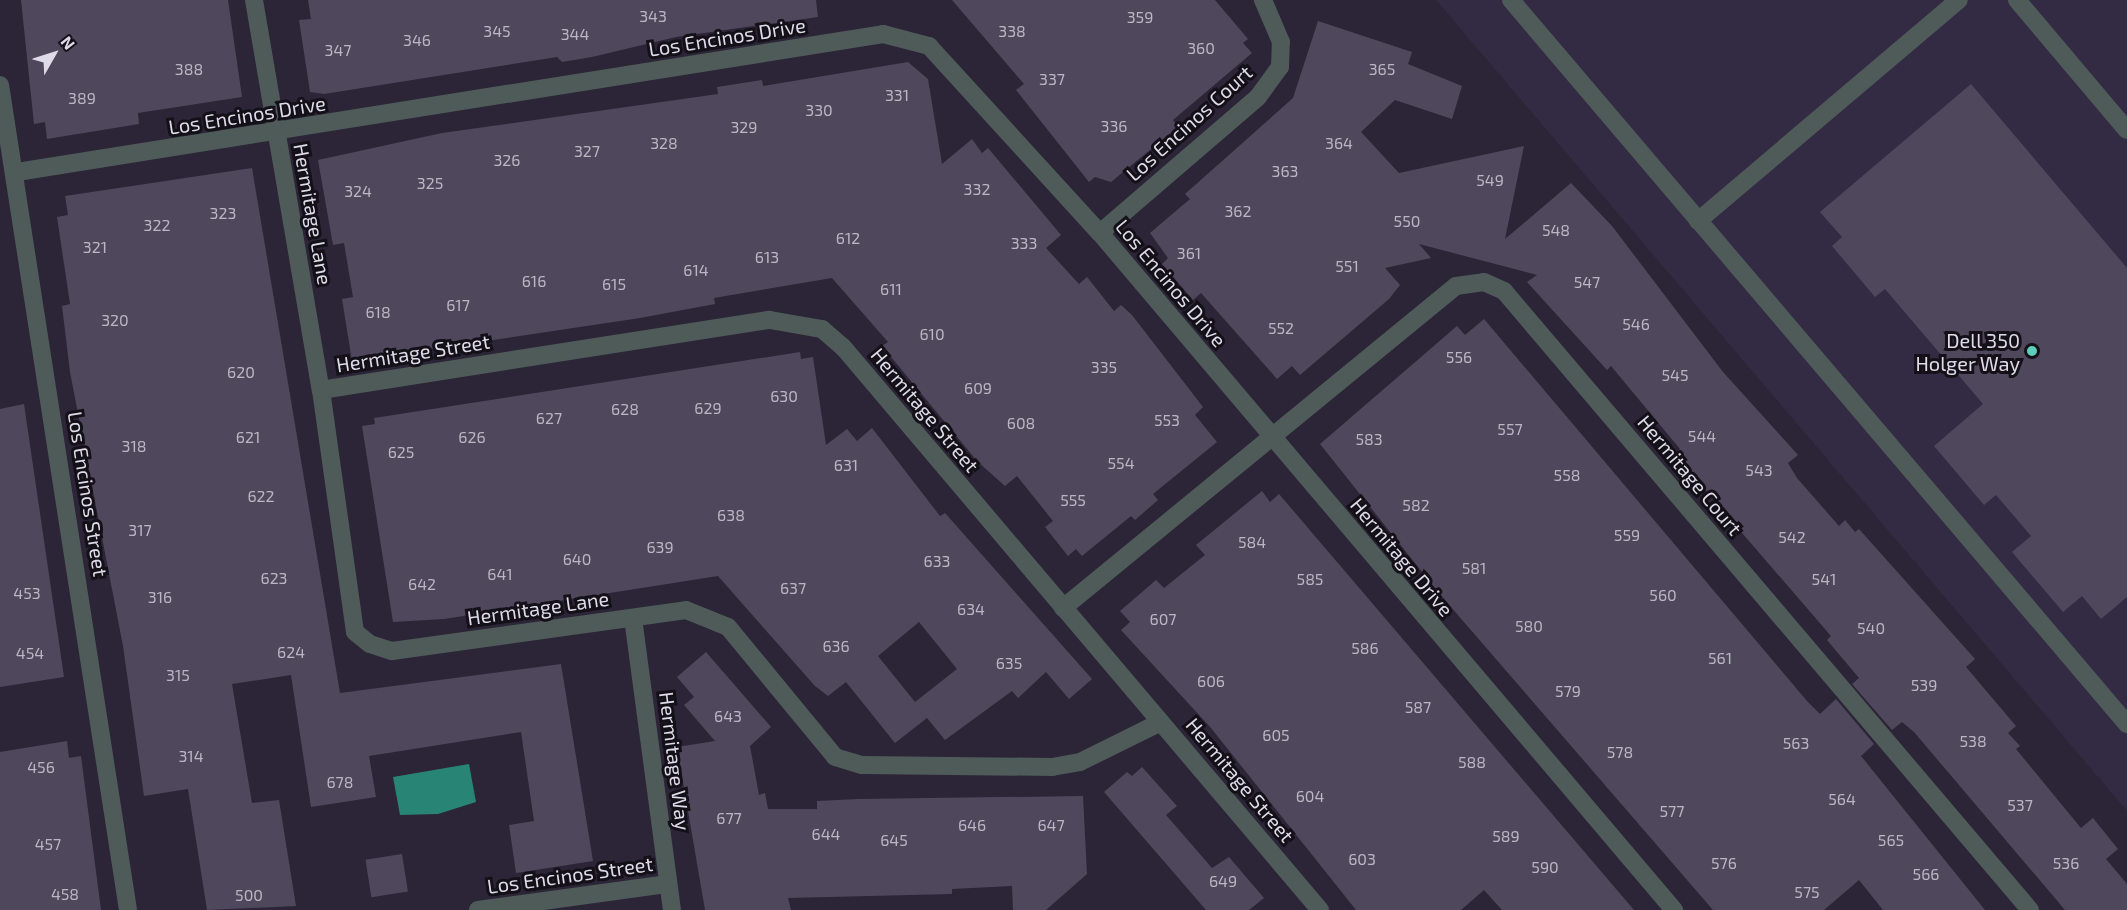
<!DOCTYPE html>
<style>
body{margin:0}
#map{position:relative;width:2127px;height:910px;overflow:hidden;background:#2b2537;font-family:"Exo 2",sans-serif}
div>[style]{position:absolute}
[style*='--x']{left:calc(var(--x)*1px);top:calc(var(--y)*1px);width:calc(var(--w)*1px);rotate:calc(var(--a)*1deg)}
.built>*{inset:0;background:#332a43}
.water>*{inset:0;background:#288575}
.building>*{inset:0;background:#4f485d;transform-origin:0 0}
.lane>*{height:18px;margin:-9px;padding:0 9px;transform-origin:9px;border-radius:9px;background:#4f5b58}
.dots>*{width:16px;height:16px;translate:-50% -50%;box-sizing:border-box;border:3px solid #131018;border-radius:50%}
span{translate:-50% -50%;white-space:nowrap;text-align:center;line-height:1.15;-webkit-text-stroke:6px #131018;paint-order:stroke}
.number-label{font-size:16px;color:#bab6c4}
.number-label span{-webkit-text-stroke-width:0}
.street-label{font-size:20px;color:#dedae7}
.poi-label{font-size:20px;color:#dedae7}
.right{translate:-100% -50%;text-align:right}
.north{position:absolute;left:24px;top:24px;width:60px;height:60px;-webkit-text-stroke:4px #131018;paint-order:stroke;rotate:51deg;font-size:16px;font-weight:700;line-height:24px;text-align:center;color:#dedae7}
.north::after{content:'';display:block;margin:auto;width:21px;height:27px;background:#dedae7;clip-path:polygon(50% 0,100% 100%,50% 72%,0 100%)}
</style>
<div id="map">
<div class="built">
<div style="clip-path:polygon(1436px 0,2127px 0,2127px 811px)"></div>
</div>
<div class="water">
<div style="clip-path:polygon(469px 764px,476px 802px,438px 814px,400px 815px,393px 777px)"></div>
</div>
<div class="building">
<div style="clip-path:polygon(21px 0,228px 0,242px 97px,138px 113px,139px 124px,47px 139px,45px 122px,34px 124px)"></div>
<div style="clip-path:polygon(308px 0,816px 0,818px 17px,676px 37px,592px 57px,562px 62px,557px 57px,324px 94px,310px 92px,299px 20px,311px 19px)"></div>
<div style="clip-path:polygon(952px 0,1215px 0,1248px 39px,1243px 43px,1252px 53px,1173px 120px,1178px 127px,1111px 182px,1095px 177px,1089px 182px,1016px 90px,1024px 84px)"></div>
<div style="clip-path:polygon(1318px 21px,1412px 52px,1408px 64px,1462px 86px,1452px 119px,1395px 100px,1361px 132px,1399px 173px,1524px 146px,1505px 239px,1571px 183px,1612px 226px,1723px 372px,1798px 455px,1788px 463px,1797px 478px,1839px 526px,1845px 520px,1855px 532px,1859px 529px,1975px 659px,1966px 667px,2016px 726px,2008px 733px,2020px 746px,2016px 749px,2081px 828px,2093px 818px,2118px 849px,2106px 859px,2127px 884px,2127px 910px,2065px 910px,1914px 732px,1902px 722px,1892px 730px,1852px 684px,1859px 678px,1827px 640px,1831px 636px,1674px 454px,1680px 449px,1611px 366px,1607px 370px,1527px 282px,1537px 275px,1419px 244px,1431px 258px,1385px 268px,1400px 285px,1389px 299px,1300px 375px,1292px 366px,1277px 379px,1201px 293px,1193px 300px,1162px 264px,1168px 258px,1150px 233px,1190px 199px,1185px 194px,1293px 98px)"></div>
<div style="clip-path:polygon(908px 62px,928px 79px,942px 164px,972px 139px,982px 153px,988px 148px,1061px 235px,1046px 248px,1079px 284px,1087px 277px,1114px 311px,1121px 305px,1132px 315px,1203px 407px,1195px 415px,1217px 442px,1153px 494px,1158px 500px,1135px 520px,1131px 516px,1082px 556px,1076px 549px,1068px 556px,1045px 527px,1053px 521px,1017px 476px,1005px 486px,977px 461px,882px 346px,888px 342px,832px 278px,714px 298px,715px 304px,640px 318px,352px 361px,342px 299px,353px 297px,344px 243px,333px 245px,318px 160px,442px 133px,718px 94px,717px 87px,762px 80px,763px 86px)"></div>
<div style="clip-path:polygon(1971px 84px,2127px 268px,2127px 597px,2101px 619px,2082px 596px,2063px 612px,2012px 552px,2031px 536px,1996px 495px,1984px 505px,1934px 446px,1983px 404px,1885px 289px,1875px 297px,1832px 246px,1842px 237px,1820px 212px)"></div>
<div style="clip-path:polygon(252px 168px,340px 693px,561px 664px,593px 861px,516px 873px,509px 825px,534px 821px,521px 732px,369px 756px,376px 797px,311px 807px,291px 675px,232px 684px,252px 803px,279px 800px,296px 906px,207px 910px,188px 789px,144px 796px,123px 646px,70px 372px,62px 306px,70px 304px,57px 217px,68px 215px,65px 196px)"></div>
<div style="clip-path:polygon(1484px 319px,1807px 701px,1820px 714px,1836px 699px,1874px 744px,1861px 756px,1985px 910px,1883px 910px,1859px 880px,1824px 910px,1713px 910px,1438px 592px,1320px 444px,1457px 326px,1465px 335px)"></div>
<div style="clip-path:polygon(evenodd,800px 352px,801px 359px,813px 357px,826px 445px,847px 429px,857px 441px,872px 428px,940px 516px,945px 513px,1092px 679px,1069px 699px,1046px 672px,1018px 698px,1012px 691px,945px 740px,927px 718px,895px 743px,846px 682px,828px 696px,815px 686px,718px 576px,444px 619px,393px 622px,362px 426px,375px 424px,374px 418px,800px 352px,919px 622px,957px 669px,915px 702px,878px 656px,919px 622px)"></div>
<div style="clip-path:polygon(24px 404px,64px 677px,0 687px,0 409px)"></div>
<div style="clip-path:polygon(1262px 491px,1270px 502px,1279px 494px,1634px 910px,1502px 910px,1484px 890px,1461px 910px,1356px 910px,1211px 728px,1121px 630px,1130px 622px,1120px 611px,1156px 580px,1164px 588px,1205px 555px,1196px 545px)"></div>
<div style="clip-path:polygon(706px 652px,771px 727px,750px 746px,759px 795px,765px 793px,768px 809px,817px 809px,817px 801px,858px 799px,1083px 796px,1087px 874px,1046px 910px,1013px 910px,1012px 886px,952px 889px,952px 894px,788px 898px,791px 910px,705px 910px,677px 747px,715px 741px,684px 705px,694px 697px,677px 677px)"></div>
<div style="clip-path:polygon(67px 741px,69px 758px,81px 756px,101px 910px,0 910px,0 752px)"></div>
<div style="clip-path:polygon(1142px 767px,1177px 806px,1166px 815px,1212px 868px,1229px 857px,1264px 898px,1249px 910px,1206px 910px,1104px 792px,1127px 772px,1132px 776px)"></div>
<div style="left:402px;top:854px;width:38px;height:37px;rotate:81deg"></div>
</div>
<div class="lane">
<div style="--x:254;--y:0;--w:396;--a:80.3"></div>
<div style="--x:321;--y:390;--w:244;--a:82"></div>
<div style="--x:355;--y:632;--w:19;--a:39"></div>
<div style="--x:370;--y:644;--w:23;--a:18"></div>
<div style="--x:392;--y:651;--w:297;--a:-7.9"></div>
<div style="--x:686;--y:610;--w:45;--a:22"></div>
<div style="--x:728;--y:627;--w:168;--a:50.5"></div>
<div style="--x:835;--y:757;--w:28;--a:17"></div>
<div style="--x:862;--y:765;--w:190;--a:0.6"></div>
<div style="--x:1052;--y:767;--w:28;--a:-10"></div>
<div style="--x:1080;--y:762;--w:90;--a:-26.3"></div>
<div style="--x:1511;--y:0;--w:951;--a:49.61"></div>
<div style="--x:2017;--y:0;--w:170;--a:49.8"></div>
<div style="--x:0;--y:85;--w:835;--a:81.18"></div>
<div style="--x:17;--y:172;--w:877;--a:-9.05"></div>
<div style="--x:883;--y:34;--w:48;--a:14.6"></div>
<div style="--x:929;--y:46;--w:253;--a:47.6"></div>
<div style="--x:1100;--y:233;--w:888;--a:49.71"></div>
<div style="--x:1698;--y:221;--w:342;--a:-40.3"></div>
<div style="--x:1100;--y:233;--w:208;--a:-40.7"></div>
<div style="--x:1258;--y:97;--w:37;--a:-54"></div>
<div style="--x:1280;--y:67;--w:25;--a:-88"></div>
<div style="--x:1281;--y:42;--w:46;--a:-113.2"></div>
<div style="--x:321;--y:390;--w:454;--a:-8.9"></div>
<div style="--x:770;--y:320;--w:53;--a:9.8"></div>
<div style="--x:822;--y:329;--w:28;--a:41"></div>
<div style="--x:843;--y:347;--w:738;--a:49.73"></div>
<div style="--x:1063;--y:608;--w:508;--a:-39.33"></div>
<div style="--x:1456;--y:286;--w:28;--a:-8"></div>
<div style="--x:1484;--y:282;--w:22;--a:24"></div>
<div style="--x:1504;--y:291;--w:812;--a:49.64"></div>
<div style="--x:633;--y:618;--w:295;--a:82.4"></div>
<div style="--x:478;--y:910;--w:192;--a:-7.8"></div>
</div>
<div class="dots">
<div style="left:2032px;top:351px;background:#5dceb9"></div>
</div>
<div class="number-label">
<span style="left:653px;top:16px">343</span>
<span style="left:1140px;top:17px">359</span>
<span style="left:497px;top:31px">345</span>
<span style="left:1012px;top:31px">338</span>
<span style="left:575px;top:34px">344</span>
<span style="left:417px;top:40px">346</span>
<span style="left:1201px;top:48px">360</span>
<span style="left:338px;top:50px">347</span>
<span style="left:189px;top:69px">388</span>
<span style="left:1382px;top:69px">365</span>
<span style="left:1052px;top:79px">337</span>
<span style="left:897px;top:95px">331</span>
<span style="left:82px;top:98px">389</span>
<span style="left:819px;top:110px">330</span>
<span style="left:1114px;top:126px">336</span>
<span style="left:744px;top:127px">329</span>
<span style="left:664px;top:143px">328</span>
<span style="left:1339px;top:143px">364</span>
<span style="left:587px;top:151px">327</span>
<span style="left:507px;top:160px">326</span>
<span style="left:1285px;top:171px">363</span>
<span style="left:1490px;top:180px">549</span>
<span style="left:430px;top:183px">325</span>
<span style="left:977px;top:189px">332</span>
<span style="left:358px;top:191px">324</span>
<span style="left:1238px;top:211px">362</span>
<span style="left:223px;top:213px">323</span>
<span style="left:1407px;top:221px">550</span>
<span style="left:157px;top:225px">322</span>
<span style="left:1556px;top:230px">548</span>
<span style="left:848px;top:238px">612</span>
<span style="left:1024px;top:243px">333</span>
<span style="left:95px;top:247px">321</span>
<span style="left:1189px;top:253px">361</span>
<span style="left:767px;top:257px">613</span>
<span style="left:1347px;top:266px">551</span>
<span style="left:696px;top:270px">614</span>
<span style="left:534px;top:281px">616</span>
<span style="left:1587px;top:282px">547</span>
<span style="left:614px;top:284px">615</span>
<span style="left:891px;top:289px">611</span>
<span style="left:458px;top:305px">617</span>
<span style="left:378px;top:312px">618</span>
<span style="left:115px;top:320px">320</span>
<span style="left:1636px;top:324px">546</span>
<span style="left:1281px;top:328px">552</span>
<span style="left:932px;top:334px">610</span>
<span style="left:1459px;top:357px">556</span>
<span style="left:1104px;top:367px">335</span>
<span style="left:241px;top:372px">620</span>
<span style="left:1675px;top:375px">545</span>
<span style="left:978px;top:388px">609</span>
<span style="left:784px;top:396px">630</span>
<span style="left:708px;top:408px">629</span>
<span style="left:625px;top:409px">628</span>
<span style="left:549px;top:418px">627</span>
<span style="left:1167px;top:420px">553</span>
<span style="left:1021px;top:423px">608</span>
<span style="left:1510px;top:429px">557</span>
<span style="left:1702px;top:436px">544</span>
<span style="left:248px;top:437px">621</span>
<span style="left:472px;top:437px">626</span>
<span style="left:1369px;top:439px">583</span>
<span style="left:134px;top:446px">318</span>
<span style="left:401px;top:452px">625</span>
<span style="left:1121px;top:463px">554</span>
<span style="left:846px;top:465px">631</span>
<span style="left:1759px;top:470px">543</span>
<span style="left:1567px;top:475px">558</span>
<span style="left:261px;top:496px">622</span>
<span style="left:1073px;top:500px">555</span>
<span style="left:1416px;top:505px">582</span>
<span style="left:731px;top:515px">638</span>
<span style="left:140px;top:530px">317</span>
<span style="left:1627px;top:535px">559</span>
<span style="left:1792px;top:537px">542</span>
<span style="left:1252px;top:542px">584</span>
<span style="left:660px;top:547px">639</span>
<span style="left:577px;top:559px">640</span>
<span style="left:937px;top:561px">633</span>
<span style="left:1474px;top:568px">581</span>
<span style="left:500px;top:574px">641</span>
<span style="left:274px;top:578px">623</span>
<span style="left:1310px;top:579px">585</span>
<span style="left:1824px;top:579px">541</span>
<span style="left:422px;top:584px">642</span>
<span style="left:793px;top:588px">637</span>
<span style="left:27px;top:593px">453</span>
<span style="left:1663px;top:595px">560</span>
<span style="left:160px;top:597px">316</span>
<span style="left:971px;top:609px">634</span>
<span style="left:1163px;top:619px">607</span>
<span style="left:1529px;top:626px">580</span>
<span style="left:1871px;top:628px">540</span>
<span style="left:836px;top:646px">636</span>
<span style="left:1365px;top:648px">586</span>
<span style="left:291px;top:652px">624</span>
<span style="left:30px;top:653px">454</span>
<span style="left:1720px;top:658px">561</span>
<span style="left:1009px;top:663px">635</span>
<span style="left:178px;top:675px">315</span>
<span style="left:1211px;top:681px">606</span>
<span style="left:1924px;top:685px">539</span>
<span style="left:1568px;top:691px">579</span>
<span style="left:1418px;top:707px">587</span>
<span style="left:728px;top:716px">643</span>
<span style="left:1276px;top:735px">605</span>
<span style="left:1973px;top:741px">538</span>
<span style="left:1796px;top:743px">563</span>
<span style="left:1620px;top:752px">578</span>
<span style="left:191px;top:756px">314</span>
<span style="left:1472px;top:762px">588</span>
<span style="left:41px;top:767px">456</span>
<span style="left:340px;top:782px">678</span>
<span style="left:1310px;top:796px">604</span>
<span style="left:1842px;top:799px">564</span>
<span style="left:2020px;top:805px">537</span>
<span style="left:1672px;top:811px">577</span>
<span style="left:729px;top:818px">677</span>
<span style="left:972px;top:825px">646</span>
<span style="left:1051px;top:825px">647</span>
<span style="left:826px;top:834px">644</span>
<span style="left:1506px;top:836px">589</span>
<span style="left:894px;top:840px">645</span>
<span style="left:1891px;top:840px">565</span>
<span style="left:48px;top:844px">457</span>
<span style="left:1362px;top:859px">603</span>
<span style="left:1724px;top:863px">576</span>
<span style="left:2066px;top:863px">536</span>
<span style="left:1545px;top:867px">590</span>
<span style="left:1926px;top:874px">566</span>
<span style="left:1223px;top:881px">649</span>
<span style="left:1807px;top:892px">575</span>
<span style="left:65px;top:894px">458</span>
<span style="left:249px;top:895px">500</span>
</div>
<div class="street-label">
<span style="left:727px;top:37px;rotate:-9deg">Los Encinos Drive</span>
<span style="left:247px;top:115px;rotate:-9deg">Los Encinos Drive</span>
<span style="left:1189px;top:123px;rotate:-42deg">Los Encinos Court</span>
<span style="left:313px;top:214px;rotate:80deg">Hermitage Lane</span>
<span style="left:1171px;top:283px;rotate:50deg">Los Encinos Drive</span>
<span style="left:413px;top:353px;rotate:-9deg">Hermitage Street</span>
<span style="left:925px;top:410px;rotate:50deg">Hermitage Street</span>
<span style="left:1690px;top:475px;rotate:50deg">Hermitage Court</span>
<span style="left:88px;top:494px;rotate:81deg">Los Encinos Street</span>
<span style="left:1402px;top:557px;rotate:50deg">Hermitage Drive</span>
<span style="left:538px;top:608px;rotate:-8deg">Hermitage Lane</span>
<span style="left:675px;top:761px;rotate:83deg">Hermitage Way</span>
<span style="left:1240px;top:780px;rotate:50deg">Hermitage Street</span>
<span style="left:570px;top:875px;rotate:-8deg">Los Encinos Street</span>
</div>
<div class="poi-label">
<span class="right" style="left:2020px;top:352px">Dell 350<br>Holger Way</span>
</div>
<div class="north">N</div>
</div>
